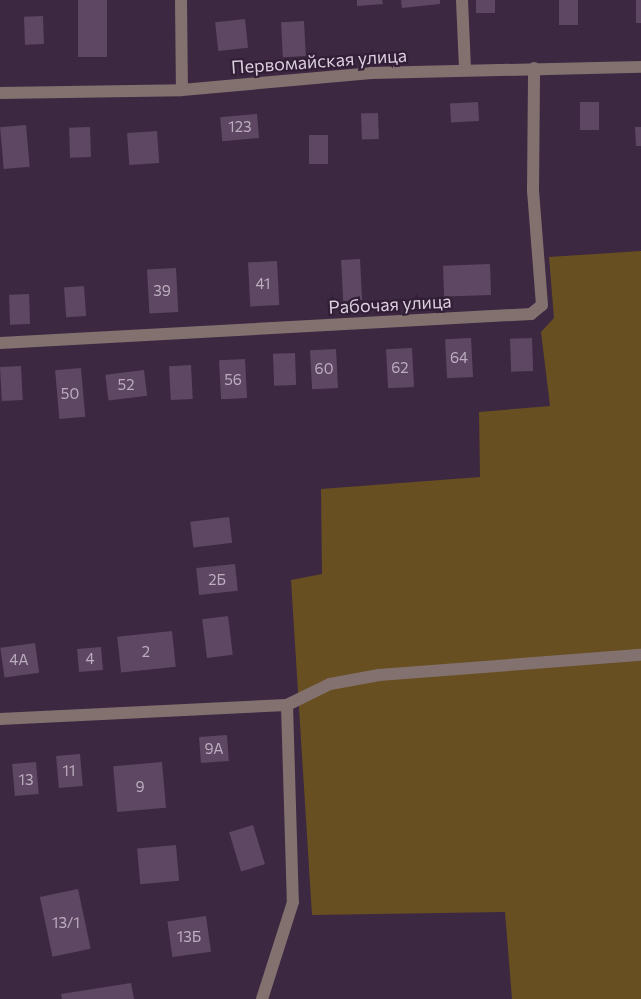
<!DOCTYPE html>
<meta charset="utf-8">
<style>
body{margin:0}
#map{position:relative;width:641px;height:999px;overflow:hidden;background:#3d2841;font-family:Commissioner,sans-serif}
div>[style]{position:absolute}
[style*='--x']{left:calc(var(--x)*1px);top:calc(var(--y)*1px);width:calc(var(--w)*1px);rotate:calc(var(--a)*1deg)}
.green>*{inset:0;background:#674f22}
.building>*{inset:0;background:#5d4762;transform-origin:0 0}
.minor>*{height:12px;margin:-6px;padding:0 6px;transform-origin:6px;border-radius:6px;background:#837170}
span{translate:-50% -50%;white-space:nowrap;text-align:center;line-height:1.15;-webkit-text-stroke:4.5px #321f37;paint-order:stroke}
.number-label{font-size:15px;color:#bcadbf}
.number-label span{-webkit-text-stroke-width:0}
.street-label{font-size:18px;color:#dbcfde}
</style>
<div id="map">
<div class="green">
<div style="clip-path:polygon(641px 251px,641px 999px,512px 999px,505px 912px,312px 915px,291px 580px,322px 574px,321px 489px,480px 477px,479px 412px,550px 406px,541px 332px,554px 318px,549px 257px)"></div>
</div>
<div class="building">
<div style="left:78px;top:0;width:29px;height:57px"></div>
<div style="clip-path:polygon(357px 0,382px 0,383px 4px,357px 6px)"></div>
<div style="clip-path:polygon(401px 0,440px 0,440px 4px,402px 8px)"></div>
<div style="left:476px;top:0;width:19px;height:13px"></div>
<div style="left:559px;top:0;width:19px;height:25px"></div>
<div style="left:636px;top:0;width:5px;height:23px"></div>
<div style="left:43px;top:16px;width:28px;height:19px;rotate:88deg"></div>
<div style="left:245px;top:19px;width:29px;height:30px;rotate:84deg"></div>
<div style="left:304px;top:21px;width:35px;height:23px;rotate:87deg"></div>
<div style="left:478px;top:102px;width:19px;height:28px;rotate:87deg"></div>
<div style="left:580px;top:102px;width:19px;height:28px"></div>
<div style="left:378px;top:113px;width:26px;height:17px;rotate:88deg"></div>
<div style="left:257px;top:114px;width:24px;height:37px;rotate:85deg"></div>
<div style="left:26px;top:125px;width:42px;height:26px;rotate:85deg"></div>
<div style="left:90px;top:127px;width:30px;height:21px;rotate:88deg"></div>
<div style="clip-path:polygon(635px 127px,641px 127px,641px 146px,636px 146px)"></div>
<div style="left:157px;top:131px;width:32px;height:30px;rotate:86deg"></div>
<div style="left:309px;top:135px;width:19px;height:29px"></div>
<div style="left:360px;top:259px;width:41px;height:19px;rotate:87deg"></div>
<div style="left:277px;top:261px;width:44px;height:29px;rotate:87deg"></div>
<div style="left:490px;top:264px;width:31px;height:47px;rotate:88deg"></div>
<div style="left:176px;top:268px;width:44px;height:29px;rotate:87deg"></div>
<div style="left:84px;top:286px;width:30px;height:20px;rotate:86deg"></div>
<div style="left:29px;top:294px;width:30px;height:20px;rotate:88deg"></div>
<div style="left:471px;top:338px;width:39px;height:26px;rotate:87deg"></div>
<div style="left:532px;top:338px;width:33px;height:22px;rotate:88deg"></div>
<div style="left:412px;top:348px;width:39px;height:26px;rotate:87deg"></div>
<div style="left:336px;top:349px;width:39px;height:26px;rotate:87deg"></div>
<div style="left:295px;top:353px;width:32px;height:22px;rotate:88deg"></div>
<div style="left:245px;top:359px;width:39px;height:26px;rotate:87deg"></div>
<div style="left:191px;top:365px;width:34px;height:22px;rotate:87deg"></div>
<div style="left:21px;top:366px;width:34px;height:21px;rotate:87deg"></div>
<div style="left:81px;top:368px;width:49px;height:26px;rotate:85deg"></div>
<div style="left:144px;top:370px;width:26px;height:39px;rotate:83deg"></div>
<div style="left:229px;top:517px;width:26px;height:39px;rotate:83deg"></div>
<div style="left:235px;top:564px;width:27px;height:39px;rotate:84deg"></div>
<div style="left:228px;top:616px;width:39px;height:26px;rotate:83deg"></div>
<div style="left:172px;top:631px;width:36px;height:55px;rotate:84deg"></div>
<div style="left:35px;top:643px;width:30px;height:35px;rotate:82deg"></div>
<div style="left:101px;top:647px;width:23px;height:24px;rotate:85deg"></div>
<div style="left:227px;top:735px;width:26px;height:28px;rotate:86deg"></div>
<div style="left:80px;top:754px;width:32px;height:24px;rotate:85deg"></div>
<div style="left:36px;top:762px;width:32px;height:24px;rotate:85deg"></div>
<div style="left:162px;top:762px;width:46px;height:49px;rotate:85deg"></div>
<div style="left:253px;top:825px;width:41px;height:25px;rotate:73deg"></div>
<div style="left:176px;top:845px;width:36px;height:39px;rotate:85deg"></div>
<div style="left:78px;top:889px;width:61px;height:39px;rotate:78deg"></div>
<div style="left:206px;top:916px;width:36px;height:39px;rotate:82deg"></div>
<div style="clip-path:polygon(131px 983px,134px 999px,62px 999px,61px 994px)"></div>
</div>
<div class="minor">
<div style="--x:181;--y:0;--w:90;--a:89.4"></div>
<div style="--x:462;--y:0;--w:70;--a:87.5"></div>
<div style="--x:0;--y:93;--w:182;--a:-0.9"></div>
<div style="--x:182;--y:90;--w:190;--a:-5.1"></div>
<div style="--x:371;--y:73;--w:270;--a:-1.3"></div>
<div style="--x:0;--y:343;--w:532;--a:-3.13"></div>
<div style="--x:531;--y:314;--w:14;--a:-39"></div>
<div style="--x:542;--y:305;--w:114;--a:-94.5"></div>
<div style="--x:533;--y:191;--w:123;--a:-89.5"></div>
<div style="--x:287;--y:705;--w:48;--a:-26"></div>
<div style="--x:330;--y:684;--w:50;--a:-10.4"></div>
<div style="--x:379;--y:675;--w:263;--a:-4.4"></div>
<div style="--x:0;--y:719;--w:287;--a:-2.8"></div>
<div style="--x:287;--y:705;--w:197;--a:88.3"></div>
<div style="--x:293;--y:902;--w:102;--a:107.7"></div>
</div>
<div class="number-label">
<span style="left:240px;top:127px">123</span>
<span style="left:263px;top:284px">41</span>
<span style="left:162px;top:291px">39</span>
<span style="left:459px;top:358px">64</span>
<span style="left:400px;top:368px">62</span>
<span style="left:324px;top:369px">60</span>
<span style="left:233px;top:380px">56</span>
<span style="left:126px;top:385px">52</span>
<span style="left:70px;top:394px">50</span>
<span style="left:217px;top:580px">2Б</span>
<span style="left:146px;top:652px">2</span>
<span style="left:90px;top:659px">4</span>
<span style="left:19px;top:660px">4А</span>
<span style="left:214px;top:749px">9А</span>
<span style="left:69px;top:771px">11</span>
<span style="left:26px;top:780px">13</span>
<span style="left:140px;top:787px">9</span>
<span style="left:66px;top:923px">13/1</span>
<span style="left:189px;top:937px">13Б</span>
</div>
<div class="street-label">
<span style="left:319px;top:61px;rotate:-4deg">Первомайская улица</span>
<span style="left:390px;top:304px;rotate:-3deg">Рабочая улица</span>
</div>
</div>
